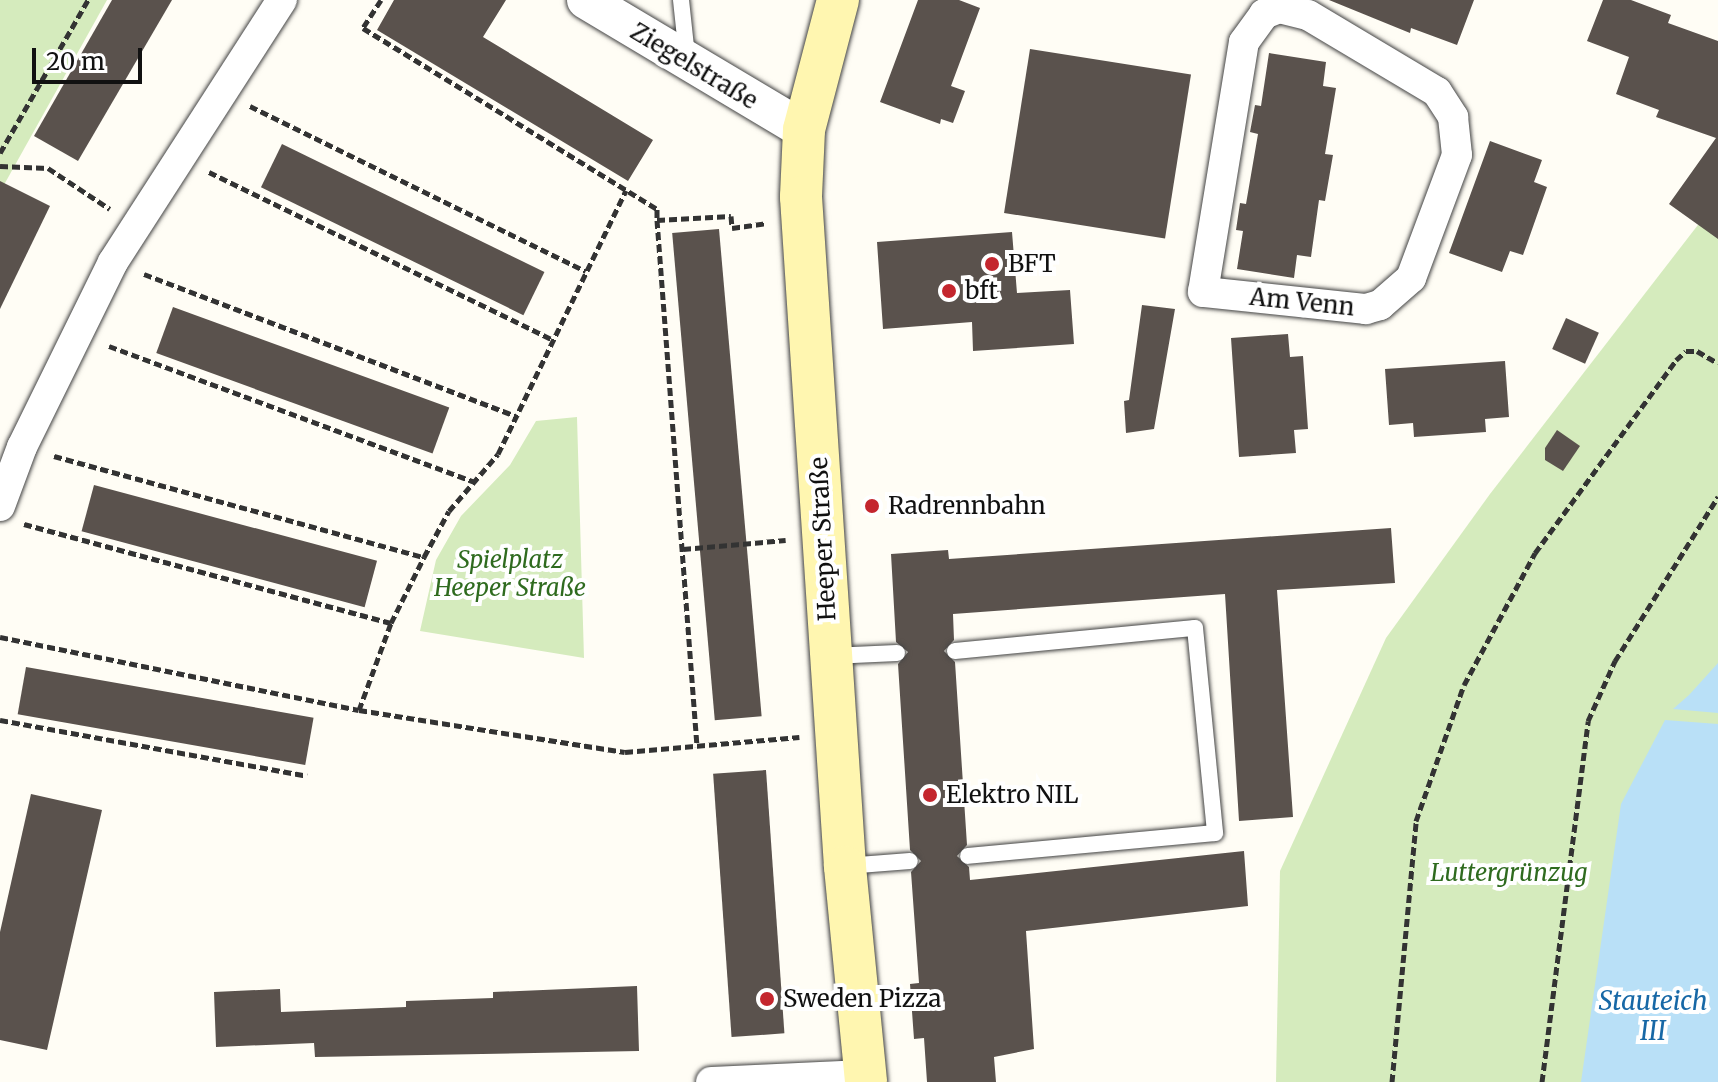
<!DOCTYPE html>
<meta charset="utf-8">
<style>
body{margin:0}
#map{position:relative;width:1718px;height:1082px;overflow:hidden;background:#fffdf5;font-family:Merriweather,serif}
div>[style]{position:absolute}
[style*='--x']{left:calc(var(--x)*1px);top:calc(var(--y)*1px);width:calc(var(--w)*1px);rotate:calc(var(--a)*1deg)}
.green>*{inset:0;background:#d5ebbd}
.water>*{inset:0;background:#b9e0f7}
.building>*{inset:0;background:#5a524d;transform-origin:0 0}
.path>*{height:5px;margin-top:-2.5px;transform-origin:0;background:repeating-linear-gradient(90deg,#333 0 8px,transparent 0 12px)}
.roads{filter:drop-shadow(0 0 2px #444) drop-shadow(0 0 2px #444)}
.service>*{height:16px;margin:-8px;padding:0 8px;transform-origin:8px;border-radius:8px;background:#fff}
.minor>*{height:30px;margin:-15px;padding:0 15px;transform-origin:15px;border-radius:15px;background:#fff}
.tertiary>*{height:38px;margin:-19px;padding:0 19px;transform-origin:19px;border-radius:19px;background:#fff}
.secondary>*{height:42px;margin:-21px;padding:0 21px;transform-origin:21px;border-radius:21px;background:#fff6b0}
.dots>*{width:22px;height:22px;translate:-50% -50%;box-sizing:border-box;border:4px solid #fff;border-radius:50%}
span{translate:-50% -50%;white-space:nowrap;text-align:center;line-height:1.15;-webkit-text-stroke:8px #fff;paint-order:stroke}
.street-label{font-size:24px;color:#111}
.poi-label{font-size:24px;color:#111}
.left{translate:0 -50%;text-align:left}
.park-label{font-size:24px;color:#2f6b1f;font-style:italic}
.water-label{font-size:26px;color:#1768a6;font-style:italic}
.scale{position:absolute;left:32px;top:48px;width:110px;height:36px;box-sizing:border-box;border:4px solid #111;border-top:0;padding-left:10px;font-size:24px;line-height:28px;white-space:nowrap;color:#111;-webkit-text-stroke:6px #fff;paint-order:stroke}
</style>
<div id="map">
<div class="green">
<div style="clip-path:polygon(0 0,107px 0,0 192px)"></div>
<div style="clip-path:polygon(1718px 199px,1718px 1082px,1276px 1082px,1280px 871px,1386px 638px,1490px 494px)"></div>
<div style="clip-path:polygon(577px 417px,584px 658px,420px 631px,436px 560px,461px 516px,510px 465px,536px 421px)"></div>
</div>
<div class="water">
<div style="clip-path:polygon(1718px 663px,1718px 713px,1673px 709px,1689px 695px)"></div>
<div style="clip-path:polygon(1665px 720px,1718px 724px,1718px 1082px,1581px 1082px,1621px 804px)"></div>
</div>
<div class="building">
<div style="clip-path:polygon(112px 0,172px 0,78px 161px,34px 136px)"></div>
<div style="clip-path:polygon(394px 0,506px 0,483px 37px,653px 140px,628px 181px,377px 30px)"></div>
<div style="clip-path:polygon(918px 0,959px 0,980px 8px,951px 86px,965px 91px,953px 123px,941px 119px,940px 124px,880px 102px)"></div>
<div style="clip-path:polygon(1329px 0,1474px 0,1457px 45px,1411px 28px,1410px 33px)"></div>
<div style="clip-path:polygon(1603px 0,1631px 0,1671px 15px,1668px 23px,1718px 41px,1718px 239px,1669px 204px,1716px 138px,1656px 117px,1659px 110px,1616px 94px,1629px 57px,1587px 41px)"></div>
<div style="left:1030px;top:49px;width:163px;height:166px;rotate:9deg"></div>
<div style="clip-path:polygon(1269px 53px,1326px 62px,1323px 86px,1336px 88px,1325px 154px,1333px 155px,1325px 201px,1319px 200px,1311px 257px,1297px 255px,1294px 278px,1237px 269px,1243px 231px,1236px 230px,1240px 203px,1246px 204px,1258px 134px,1250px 132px,1255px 105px,1261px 106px)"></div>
<div style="clip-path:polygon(1490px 141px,1542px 160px,1534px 182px,1547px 187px,1523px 255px,1510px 251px,1502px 272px,1449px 253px)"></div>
<div style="left:282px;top:144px;width:292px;height:48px;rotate:26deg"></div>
<div style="clip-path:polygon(0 181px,50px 206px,0 309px)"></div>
<div style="left:719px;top:229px;width:489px;height:47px;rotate:85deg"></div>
<div style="clip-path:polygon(1012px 232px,1017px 293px,1070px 290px,1074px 344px,973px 351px,972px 322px,883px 329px,877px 242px)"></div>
<div style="clip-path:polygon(1142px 305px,1175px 309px,1154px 429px,1126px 433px,1124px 401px,1129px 400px)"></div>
<div style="left:173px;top:307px;width:294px;height:49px;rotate:20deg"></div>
<div style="left:1566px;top:318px;width:36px;height:34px;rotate:24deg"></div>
<div style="clip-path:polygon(1288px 334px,1290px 357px,1303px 356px,1308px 429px,1294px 430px,1296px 453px,1239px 457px,1231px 338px)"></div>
<div style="clip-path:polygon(1505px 361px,1509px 417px,1485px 419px,1486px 432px,1414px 437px,1413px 423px,1389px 425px,1385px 369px)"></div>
<div style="clip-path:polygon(1557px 430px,1580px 446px,1563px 471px,1545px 460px,1545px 448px)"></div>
<div style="left:94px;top:485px;width:293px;height:48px;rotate:15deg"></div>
<div style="clip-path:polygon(1391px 528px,1395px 583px,1277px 590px,1293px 817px,1239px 821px,1225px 594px,953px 614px,954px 640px,944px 651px,955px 662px,967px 845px,957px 856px,969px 867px,970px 880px,1244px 851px,1248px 906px,1026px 931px,1034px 1049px,994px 1057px,996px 1082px,927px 1082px,924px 1038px,914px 1039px,910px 984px,919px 983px,911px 872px,921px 861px,910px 850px,898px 664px,908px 652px,896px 642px,891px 554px,948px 550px,949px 559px)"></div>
<div style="left:26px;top:667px;width:292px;height:48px;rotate:10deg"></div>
<div style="left:766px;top:770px;width:264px;height:53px;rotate:86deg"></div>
<div style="clip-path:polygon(31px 794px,102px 810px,47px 1050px,0 1040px,0 932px)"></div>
<div style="clip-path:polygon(637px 986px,639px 1051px,315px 1057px,314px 1043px,216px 1047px,214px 992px,280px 989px,281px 1012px,406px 1007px,406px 1001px,493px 998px,493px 992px)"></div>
</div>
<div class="path">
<div style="--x:381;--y:0;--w:33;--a:123"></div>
<div style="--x:363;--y:28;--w:345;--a:31.6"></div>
<div style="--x:657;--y:209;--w:11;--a:90"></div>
<div style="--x:657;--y:220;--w:74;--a:-3.1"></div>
<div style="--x:731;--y:216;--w:12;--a:85"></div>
<div style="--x:732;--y:228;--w:35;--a:-8"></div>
<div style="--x:250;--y:106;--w:374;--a:26.2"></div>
<div style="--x:0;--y:153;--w:177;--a:-60.1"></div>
<div style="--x:0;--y:166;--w:48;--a:2.4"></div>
<div style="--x:48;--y:168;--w:74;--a:33.5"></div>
<div style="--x:209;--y:172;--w:383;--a:26"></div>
<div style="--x:657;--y:220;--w:528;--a:85.65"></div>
<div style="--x:144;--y:274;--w:398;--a:20.9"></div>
<div style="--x:109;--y:346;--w:390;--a:20.4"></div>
<div style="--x:54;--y:456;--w:384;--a:15.3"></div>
<div style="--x:24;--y:524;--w:380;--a:15.1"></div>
<div style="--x:683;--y:549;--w:103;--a:-5"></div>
<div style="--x:0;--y:637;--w:366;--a:11.5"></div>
<div style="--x:359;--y:710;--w:269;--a:9"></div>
<div style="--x:625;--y:752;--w:175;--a:-4.9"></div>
<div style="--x:359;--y:710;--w:93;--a:-69.8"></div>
<div style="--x:391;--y:623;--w:74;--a:-63.4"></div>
<div style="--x:424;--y:557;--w:52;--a:-61.5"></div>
<div style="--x:449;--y:511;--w:75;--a:-49.3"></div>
<div style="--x:498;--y:454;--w:293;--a:-64.1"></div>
<div style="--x:0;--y:720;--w:312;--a:10.3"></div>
<div style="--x:1392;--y:1082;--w:262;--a:-84.7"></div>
<div style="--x:1416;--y:821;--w:144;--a:-70.6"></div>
<div style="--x:1464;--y:685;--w:150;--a:-61.7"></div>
<div style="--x:1535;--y:553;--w:239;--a:-53.8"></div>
<div style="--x:1676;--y:360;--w:13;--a:-42"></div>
<div style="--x:1686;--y:351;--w:11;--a:0"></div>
<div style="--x:1697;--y:351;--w:24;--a:30"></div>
<div style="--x:1542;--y:1082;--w:364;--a:-82.7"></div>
<div style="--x:1588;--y:721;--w:66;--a:-65.8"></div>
<div style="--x:1615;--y:661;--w:194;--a:-57.9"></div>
</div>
<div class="roads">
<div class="service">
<div style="--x:681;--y:0;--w:56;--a:83.9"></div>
<div style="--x:955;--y:651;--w:241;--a:-5.5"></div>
<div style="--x:1195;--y:628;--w:206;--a:84.4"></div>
<div style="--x:1215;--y:833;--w:248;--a:174.7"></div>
<div style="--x:831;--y:656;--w:66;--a:-2.6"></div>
<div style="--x:846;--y:866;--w:64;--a:-4.5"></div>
</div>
<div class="minor">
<div style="--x:1279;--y:8;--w:30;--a:14"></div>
<div style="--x:1308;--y:15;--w:150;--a:30.8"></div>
<div style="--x:1437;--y:92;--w:30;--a:57"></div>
<div style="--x:1453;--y:117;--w:38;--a:84"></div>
<div style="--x:1457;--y:155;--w:131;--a:110.5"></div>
<div style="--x:1411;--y:278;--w:41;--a:138.9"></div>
<div style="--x:1380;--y:305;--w:15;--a:164"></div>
<div style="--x:1366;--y:309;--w:164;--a:-174"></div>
<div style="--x:1203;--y:292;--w:253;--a:-80.7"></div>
<div style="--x:1244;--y:42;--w:34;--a:-54"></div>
<div style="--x:1264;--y:14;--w:16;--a:-22"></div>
<div style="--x:0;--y:506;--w:63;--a:-69.6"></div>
<div style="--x:22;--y:447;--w:206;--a:-63.8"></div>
<div style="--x:113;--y:262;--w:312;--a:-57.2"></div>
<div style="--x:711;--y:1082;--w:154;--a:-2.6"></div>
</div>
<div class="tertiary">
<div style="--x:586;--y:0;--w:254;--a:30.8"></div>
</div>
<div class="secondary">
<div style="--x:838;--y:0;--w:134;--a:104.7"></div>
<div style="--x:804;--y:130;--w:67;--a:92.6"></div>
<div style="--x:801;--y:197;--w:671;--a:86.24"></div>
<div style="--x:845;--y:867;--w:216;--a:84.4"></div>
</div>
</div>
<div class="dots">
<div style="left:992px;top:264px;background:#c4262e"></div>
<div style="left:949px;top:291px;background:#c4262e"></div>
<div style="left:872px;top:506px;background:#c4262e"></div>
<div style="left:930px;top:795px;background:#c4262e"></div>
<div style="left:767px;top:999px;background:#c4262e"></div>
</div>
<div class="street-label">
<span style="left:694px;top:66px;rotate:31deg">Ziegelstraße</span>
<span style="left:1302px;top:302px;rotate:6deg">Am Venn</span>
<span style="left:823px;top:539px;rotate:-93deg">Heeper Straße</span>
</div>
<div class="poi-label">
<span class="left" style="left:1008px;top:264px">BFT</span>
<span class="left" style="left:965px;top:291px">bft</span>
<span class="left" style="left:888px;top:506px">Radrennbahn</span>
<span class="left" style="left:946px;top:795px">Elektro NIL</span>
<span class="left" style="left:783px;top:999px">Sweden Pizza</span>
</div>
<div class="park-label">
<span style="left:510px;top:574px">Spielplatz<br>Heeper Straße</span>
<span style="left:1509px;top:873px">Luttergrünzug</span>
</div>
<div class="water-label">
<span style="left:1653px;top:1016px">Stauteich<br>III</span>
</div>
<div class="scale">20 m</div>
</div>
